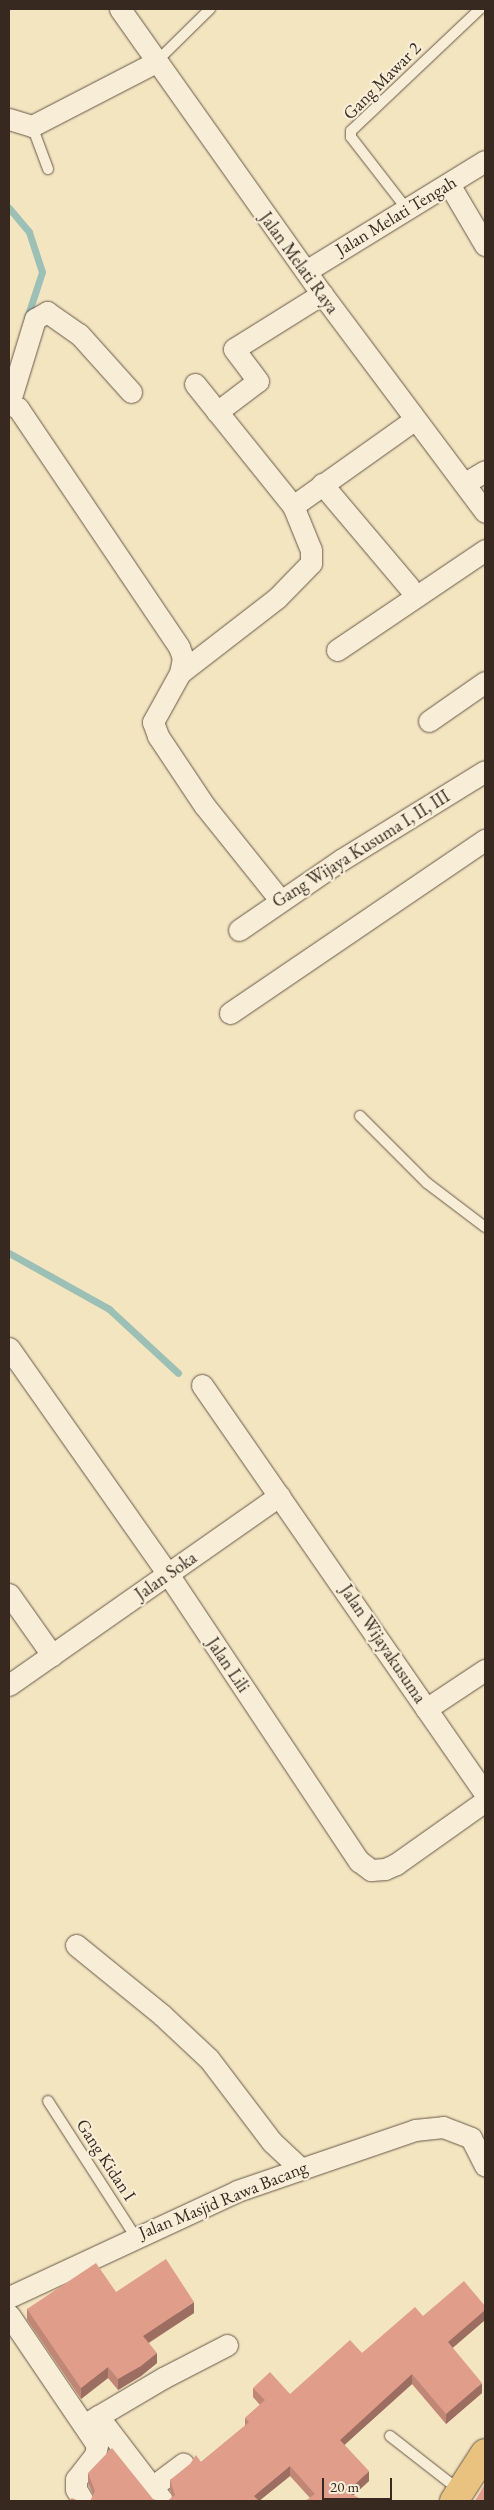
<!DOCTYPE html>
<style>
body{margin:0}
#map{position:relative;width:494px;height:2510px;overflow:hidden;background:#f4e5c1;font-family:"EB Garamond",serif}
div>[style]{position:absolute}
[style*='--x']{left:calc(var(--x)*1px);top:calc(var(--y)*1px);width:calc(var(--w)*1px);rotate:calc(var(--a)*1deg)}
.stream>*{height:7px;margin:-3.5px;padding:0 3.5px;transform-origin:3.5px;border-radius:3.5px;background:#9cbfb6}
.roads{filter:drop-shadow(0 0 1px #675848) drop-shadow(0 0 1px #675848)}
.lane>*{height:10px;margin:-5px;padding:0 5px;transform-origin:5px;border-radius:5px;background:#f8eed7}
.street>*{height:21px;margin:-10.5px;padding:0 10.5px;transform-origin:10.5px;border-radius:10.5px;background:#f8eed7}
.primary>*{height:28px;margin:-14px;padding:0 14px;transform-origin:14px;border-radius:14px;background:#eac280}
.wall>*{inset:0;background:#c08777}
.shaded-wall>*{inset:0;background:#9c6e61}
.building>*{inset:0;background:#df9d8a}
span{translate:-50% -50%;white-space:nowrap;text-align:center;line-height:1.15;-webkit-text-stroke:4.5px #f8eed7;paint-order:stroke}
.street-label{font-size:18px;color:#382920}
.frame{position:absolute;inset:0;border:10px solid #382920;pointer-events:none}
.scale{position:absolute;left:322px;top:2478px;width:70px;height:22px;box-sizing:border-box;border:2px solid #382920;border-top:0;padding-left:6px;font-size:15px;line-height:18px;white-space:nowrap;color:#382920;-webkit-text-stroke:4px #f8eed7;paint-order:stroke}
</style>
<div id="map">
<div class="stream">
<div style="--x:9;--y:208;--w:31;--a:50"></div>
<div style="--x:29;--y:232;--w:42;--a:72"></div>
<div style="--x:42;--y:272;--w:48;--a:108.1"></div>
<div style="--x:9;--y:1253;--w:115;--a:29.2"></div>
<div style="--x:109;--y:1309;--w:94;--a:42.8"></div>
</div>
<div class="roads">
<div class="lane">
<div style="--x:156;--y:62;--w:76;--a:-44.5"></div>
<div style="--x:32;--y:126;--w:46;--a:69.6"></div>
<div style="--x:406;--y:208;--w:90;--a:-127.8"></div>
<div style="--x:351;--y:137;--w:6;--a:-90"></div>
<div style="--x:351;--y:131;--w:178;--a:-43.4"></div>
<div style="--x:360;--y:1116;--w:95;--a:45"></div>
<div style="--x:427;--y:1183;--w:73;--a:37.2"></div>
<div style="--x:48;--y:2101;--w:161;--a:57.2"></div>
<div style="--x:390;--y:2436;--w:88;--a:38"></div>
</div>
<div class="street">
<div style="--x:120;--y:9;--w:349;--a:54.7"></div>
<div style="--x:322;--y:294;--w:272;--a:53.2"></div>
<div style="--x:9;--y:119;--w:24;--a:17"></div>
<div style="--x:32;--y:126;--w:140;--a:-27.3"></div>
<div style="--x:449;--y:184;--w:71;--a:59.5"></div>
<div style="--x:306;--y:271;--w:210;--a:-31.6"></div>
<div style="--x:195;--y:384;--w:156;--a:51.2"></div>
<div style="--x:293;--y:506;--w:148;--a:-35.4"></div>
<div style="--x:9;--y:404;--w:10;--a:24"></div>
<div style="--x:18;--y:408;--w:288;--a:56"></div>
<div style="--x:179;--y:647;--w:12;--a:70"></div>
<div style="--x:183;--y:658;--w:15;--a:101"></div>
<div style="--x:180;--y:673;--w:56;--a:118.9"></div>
<div style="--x:153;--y:722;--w:15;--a:70"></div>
<div style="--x:158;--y:736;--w:83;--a:56.3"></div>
<div style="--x:204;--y:805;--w:122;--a:51.3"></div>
<div style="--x:9;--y:404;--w:89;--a:-73"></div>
<div style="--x:35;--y:319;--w:14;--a:-30"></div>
<div style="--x:47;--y:312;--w:39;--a:35"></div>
<div style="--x:79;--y:334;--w:78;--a:48.1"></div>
<div style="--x:217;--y:412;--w:51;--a:-37.1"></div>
<div style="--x:258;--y:381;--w:40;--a:-127"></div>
<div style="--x:234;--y:349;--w:104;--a:-32"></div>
<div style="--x:465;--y:483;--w:23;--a:-31"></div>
<div style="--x:322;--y:484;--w:135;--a:49.8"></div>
<div style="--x:337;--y:650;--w:179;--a:-34"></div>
<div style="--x:180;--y:673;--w:123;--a:-37.7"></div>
<div style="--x:277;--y:598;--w:49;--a:-45.8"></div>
<div style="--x:311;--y:563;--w:13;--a:-90"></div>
<div style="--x:311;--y:550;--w:48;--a:-112.2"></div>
<div style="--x:429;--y:721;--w:68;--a:-34.9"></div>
<div style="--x:239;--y:930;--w:124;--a:-34.5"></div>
<div style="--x:341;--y:860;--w:169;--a:-31.7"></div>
<div style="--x:230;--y:1013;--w:308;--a:-34.2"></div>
<div style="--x:9;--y:1348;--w:276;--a:54.9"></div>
<div style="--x:168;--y:1574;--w:345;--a:56.4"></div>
<div style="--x:359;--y:1861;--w:15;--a:37"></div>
<div style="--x:371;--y:1870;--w:14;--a:-4"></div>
<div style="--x:385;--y:1869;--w:12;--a:-24"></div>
<div style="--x:396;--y:1864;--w:109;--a:-35.3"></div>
<div style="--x:202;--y:1385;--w:497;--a:55.3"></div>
<div style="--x:9;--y:1594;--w:75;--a:54.8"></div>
<div style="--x:9;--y:1685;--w:330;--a:-35"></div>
<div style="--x:426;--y:1709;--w:71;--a:-33.5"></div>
<div style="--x:76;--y:1945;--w:111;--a:39.1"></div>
<div style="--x:162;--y:2015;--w:64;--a:43.1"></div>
<div style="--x:209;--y:2059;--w:104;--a:52.8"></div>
<div style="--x:272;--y:2142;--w:37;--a:43"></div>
<div style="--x:9;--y:2297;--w:251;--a:-24.9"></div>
<div style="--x:237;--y:2191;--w:188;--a:-18.9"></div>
<div style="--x:415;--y:2130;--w:28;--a:-6"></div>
<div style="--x:443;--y:2127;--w:30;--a:21"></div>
<div style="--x:471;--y:2138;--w:31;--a:63"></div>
<div style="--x:9;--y:2315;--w:157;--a:55.9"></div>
<div style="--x:97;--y:2445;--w:10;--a:101"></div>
<div style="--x:95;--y:2455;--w:31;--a:128"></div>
<div style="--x:76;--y:2479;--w:10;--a:90"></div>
<div style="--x:76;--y:2489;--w:14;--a:60"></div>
<div style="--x:98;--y:2416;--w:89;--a:52.7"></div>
<div style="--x:152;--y:2487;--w:39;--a:-37"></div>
<div style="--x:85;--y:2424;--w:91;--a:-30.5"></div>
<div style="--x:163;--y:2378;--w:72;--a:-27.3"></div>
<div style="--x:152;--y:2487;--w:18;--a:52"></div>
</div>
<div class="primary">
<div style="--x:454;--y:2501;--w:57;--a:-57.1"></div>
</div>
</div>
<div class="wall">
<div style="clip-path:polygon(485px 2306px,485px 2320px,452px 2348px,482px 2393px,446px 2424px,412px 2384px,344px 2445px,369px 2481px,354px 2495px,310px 2498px,290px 2476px,259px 2501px,168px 2501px,172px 2497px,170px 2489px,170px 2480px,201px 2462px,245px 2426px,245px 2418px,260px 2405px,253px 2397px,253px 2388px,290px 2394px,362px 2353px,423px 2316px)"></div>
<div style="clip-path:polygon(27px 2309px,194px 2313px,149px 2343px,157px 2363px,141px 2376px,118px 2390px,108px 2378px,81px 2399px,27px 2320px)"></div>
<div style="clip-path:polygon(88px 2473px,153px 2499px,93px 2495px,88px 2483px)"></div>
</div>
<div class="shaded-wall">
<div style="clip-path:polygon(194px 2302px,194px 2313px,143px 2346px,143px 2336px)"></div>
<div style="clip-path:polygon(485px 2310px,485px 2320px,448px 2352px,448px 2342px)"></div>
<div style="clip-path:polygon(157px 2353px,157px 2363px,141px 2376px,118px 2390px,118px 2379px)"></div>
<div style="clip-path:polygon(108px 2367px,108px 2378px,81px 2399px,81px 2388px)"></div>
<div style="clip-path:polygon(412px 2374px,412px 2384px,340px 2449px,340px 2440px)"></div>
<div style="clip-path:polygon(482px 2383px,482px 2393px,446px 2424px,446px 2414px)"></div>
<div style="clip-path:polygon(290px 2466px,290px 2476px,259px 2501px,254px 2501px,254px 2496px)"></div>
<div style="clip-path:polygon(369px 2471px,369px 2481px,347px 2501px,347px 2492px)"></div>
</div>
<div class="building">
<div style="clip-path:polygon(166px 2259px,194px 2302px,143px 2336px,157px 2353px,141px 2366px,118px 2379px,108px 2367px,81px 2388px,27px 2309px,96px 2263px,116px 2292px)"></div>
<div style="clip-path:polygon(464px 2281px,485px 2306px,485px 2310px,448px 2342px,482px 2383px,446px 2414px,412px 2374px,340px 2440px,369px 2471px,347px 2492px,365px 2501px,305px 2501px,315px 2494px,290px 2466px,254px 2496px,259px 2501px,168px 2501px,175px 2495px,170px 2480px,190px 2464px,196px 2455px,201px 2462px,249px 2422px,245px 2418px,265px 2400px,253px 2388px,270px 2372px,290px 2394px,350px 2340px,362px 2353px,415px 2307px,423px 2316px)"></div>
<div style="clip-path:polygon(112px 2448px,153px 2499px,160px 2501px,90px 2501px,95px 2491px,88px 2473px)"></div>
<div style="clip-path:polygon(485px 2484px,485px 2501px,475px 2501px)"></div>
<div style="clip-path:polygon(72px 2498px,79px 2501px,67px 2501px)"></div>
</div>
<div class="street-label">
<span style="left:382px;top:81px;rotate:-45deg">Gang Mawar 2</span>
<span style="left:396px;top:216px;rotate:-31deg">Jalan Melati Tengah</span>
<span style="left:299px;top:263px;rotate:54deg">Jalan Melati Raya</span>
<span style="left:361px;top:849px;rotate:-32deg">Gang Wijaya Kusuma I, II, III</span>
<span style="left:166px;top:1576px;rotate:-35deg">Jalan Soka</span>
<span style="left:383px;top:1644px;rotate:56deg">Jalan Wijayakusuma</span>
<span style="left:228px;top:1665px;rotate:56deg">Jalan Lili</span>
<span style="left:106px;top:2160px;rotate:57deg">Gang Kidan I</span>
<span style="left:223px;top:2200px;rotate:-22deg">Jalan Masjid Rawa Bacang</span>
</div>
<div class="frame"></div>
<div class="scale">20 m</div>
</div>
